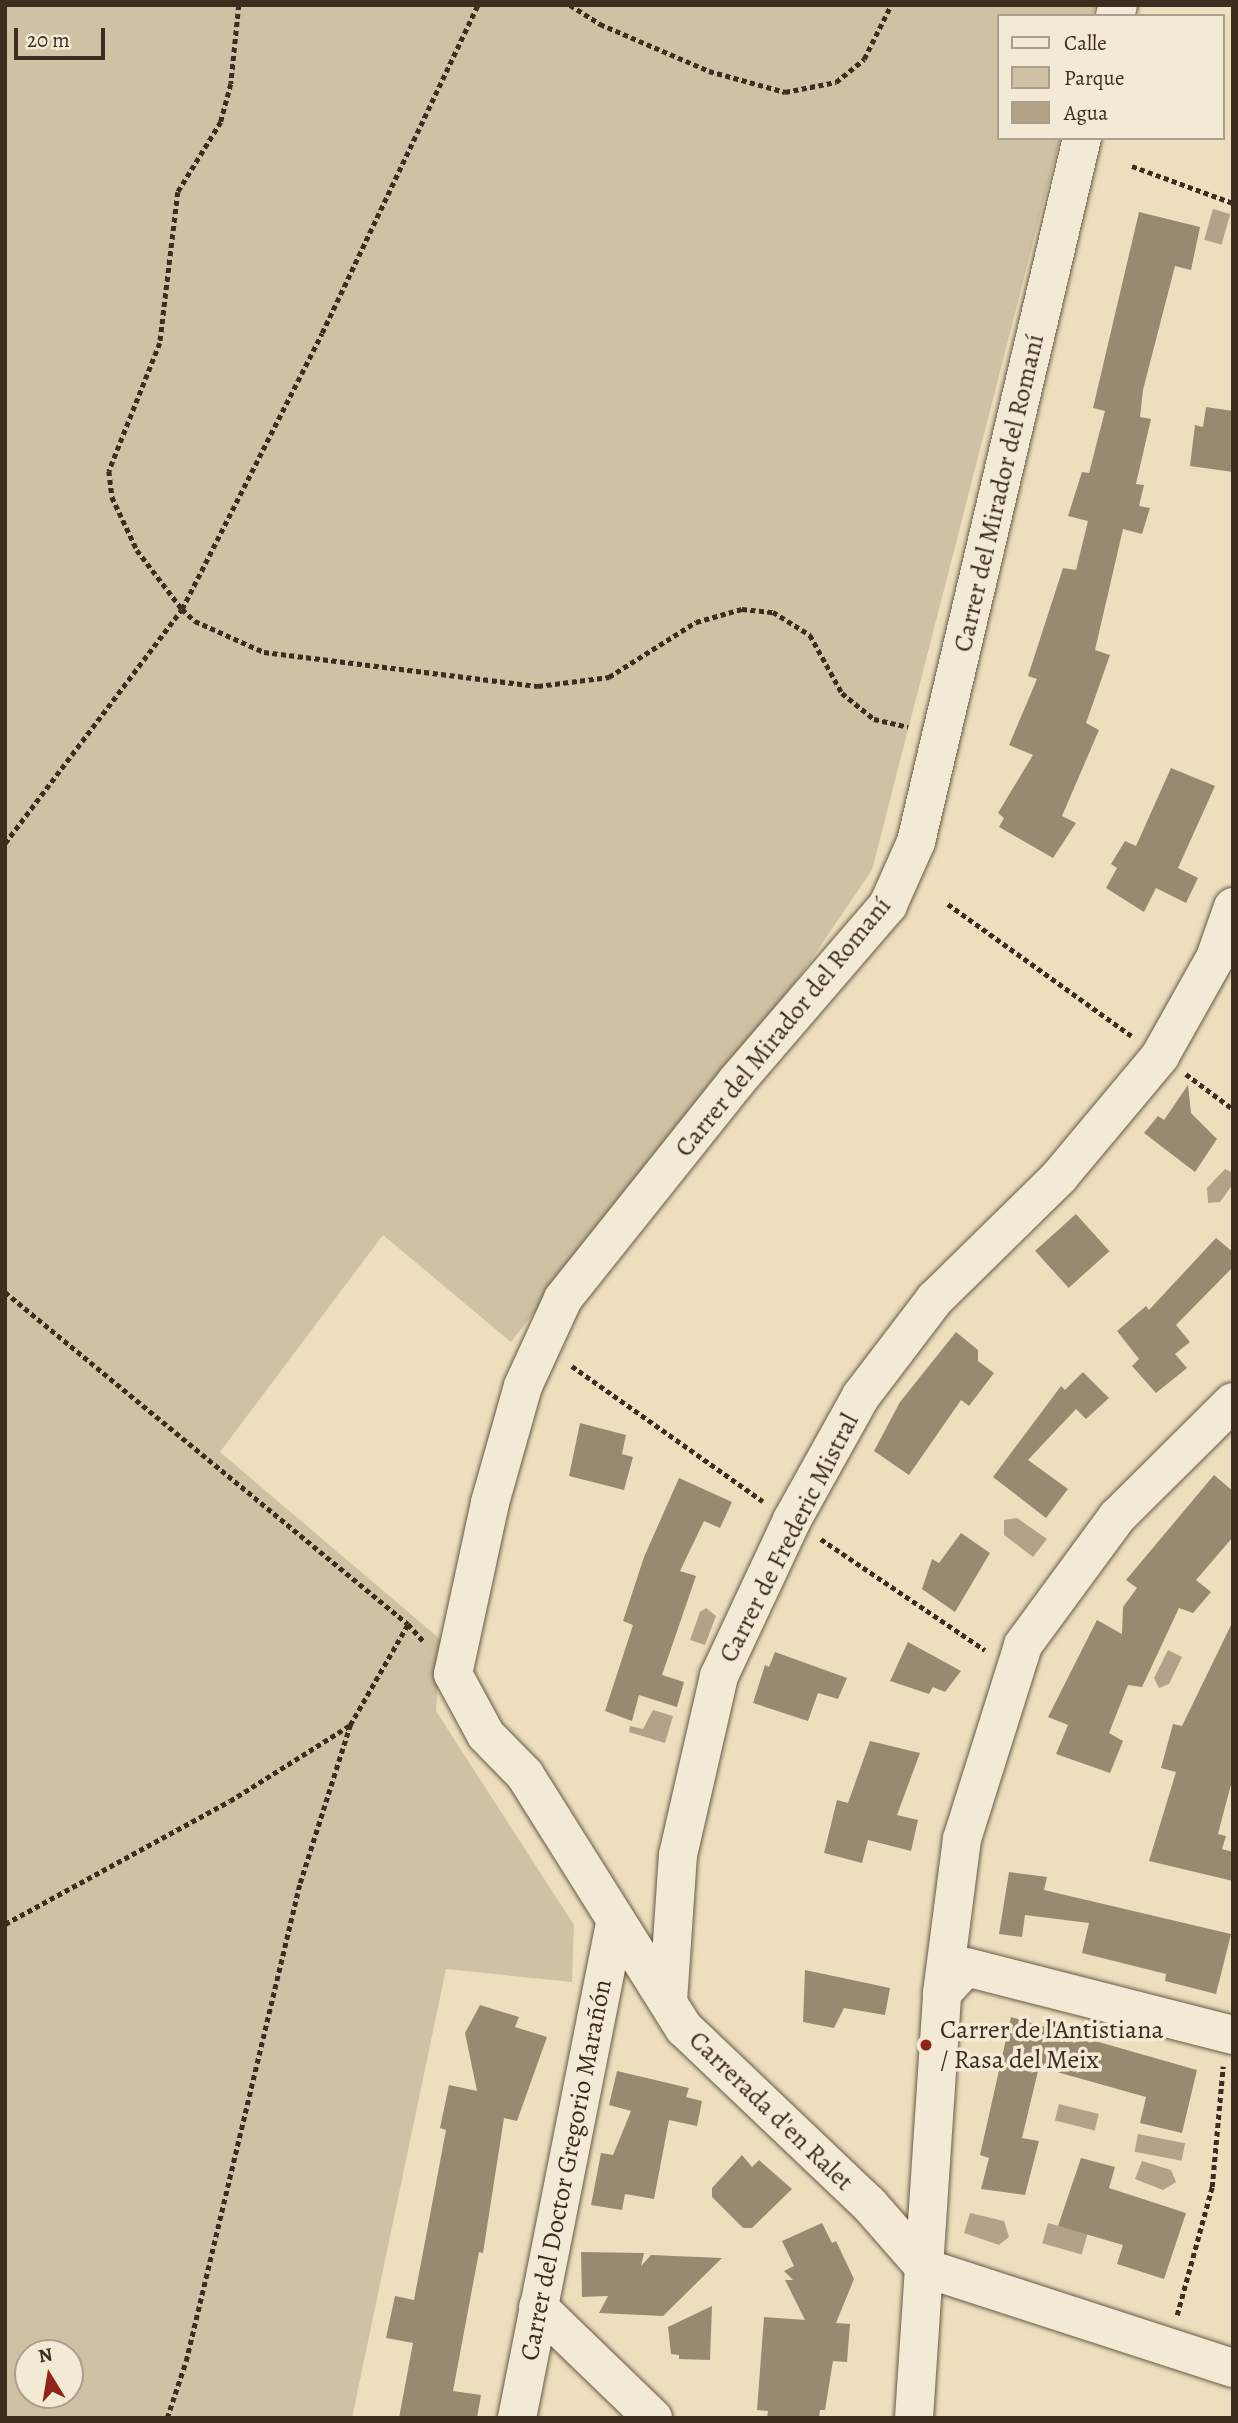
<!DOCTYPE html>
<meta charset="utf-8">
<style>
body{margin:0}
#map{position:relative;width:1238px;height:2423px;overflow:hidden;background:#eddfbe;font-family:Alegreya,serif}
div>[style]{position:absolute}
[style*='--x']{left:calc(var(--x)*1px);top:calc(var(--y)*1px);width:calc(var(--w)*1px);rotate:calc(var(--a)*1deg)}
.green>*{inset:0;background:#cfc1a3}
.water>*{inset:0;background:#b1a288;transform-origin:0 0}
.building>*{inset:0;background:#988a71;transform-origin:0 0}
.path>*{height:4.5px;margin-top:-2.25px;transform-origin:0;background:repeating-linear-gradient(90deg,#3c2d1e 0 5px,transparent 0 8.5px)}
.roads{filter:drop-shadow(0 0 2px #685a46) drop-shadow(0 0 2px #685a46)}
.minor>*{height:38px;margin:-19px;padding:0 19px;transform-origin:19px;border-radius:19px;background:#f3ead5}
.dots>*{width:19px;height:19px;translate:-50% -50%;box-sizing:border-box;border:4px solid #f3ead5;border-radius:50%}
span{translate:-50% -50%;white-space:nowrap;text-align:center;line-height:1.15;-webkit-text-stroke:7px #f3ead5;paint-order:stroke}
.street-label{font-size:26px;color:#3c2d1e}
.poi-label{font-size:26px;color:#3c2d1e}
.left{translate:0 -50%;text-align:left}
.frame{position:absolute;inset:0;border:7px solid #3c2d1e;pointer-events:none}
.legend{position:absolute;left:997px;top:14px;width:228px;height:126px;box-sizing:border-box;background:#f3ead5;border:2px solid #aa9e8c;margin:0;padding:9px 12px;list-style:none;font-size:21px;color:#3c2d1e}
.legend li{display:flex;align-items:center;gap:14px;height:35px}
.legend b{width:35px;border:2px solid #aa9e8c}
.north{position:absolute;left:14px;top:2339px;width:70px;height:70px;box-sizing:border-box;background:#f3ead5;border:2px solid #aa9e8c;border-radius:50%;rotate:349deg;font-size:19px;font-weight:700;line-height:28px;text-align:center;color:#3c2d1e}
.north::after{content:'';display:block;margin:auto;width:24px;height:32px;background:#8f2418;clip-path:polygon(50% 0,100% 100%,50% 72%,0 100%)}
.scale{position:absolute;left:14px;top:28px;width:91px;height:32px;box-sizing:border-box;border:4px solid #3c2d1e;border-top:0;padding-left:9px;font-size:21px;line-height:24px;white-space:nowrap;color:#3c2d1e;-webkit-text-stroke:5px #f3ead5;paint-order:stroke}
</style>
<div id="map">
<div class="green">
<div style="clip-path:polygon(evenodd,5px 5px,1095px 5px,1092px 16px,998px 16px,998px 138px,1060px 138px,872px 870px,802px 973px,511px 1342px,383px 1235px,220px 1452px,441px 1640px,436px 1711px,574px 1925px,572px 1982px,446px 1969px,352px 2418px,5px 2418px,5px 5px,28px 2353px,70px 2353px,70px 2395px,28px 2395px,28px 2353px)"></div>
</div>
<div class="water">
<div style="left:1213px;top:209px;width:18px;height:32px;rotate:16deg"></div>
<div style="clip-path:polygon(1225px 1169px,1233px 1173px,1233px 1184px,1220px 1202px,1208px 1203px,1207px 1188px)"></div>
<div style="clip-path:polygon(1017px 1518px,1047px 1539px,1033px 1557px,1004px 1535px,1004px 1520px)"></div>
<div style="clip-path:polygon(706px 1608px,716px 1616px,705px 1645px,690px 1640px,700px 1612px)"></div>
<div style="clip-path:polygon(1168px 1650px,1182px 1657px,1169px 1684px,1159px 1688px,1154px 1678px)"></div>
<div style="clip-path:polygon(653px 1710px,673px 1716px,665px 1743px,629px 1732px,630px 1726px,643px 1729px)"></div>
<div style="left:1059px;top:2104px;width:41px;height:17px;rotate:14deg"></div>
<div style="left:1138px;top:2134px;width:48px;height:18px;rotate:11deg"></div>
<div style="clip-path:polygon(1142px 2161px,1171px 2170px,1176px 2182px,1163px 2190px,1135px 2179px)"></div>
<div style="clip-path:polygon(970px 2213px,1004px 2221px,1009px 2237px,999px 2245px,964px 2233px)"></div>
<div style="left:1048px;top:2223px;width:41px;height:21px;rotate:16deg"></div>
</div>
<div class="building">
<div style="clip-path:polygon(1139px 212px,1200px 227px,1191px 270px,1175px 266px,1143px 390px,1140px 417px,1151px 419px,1136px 484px,1144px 485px,1139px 506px,1150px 508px,1142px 534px,1123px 529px,1095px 650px,1110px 655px,1086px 723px,1099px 730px,1062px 816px,1076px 823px,1053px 858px,999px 827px,1004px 818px,998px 813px,1033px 755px,1009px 745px,1037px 679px,1028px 676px,1063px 568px,1076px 570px,1088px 521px,1068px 516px,1082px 472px,1089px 473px,1105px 411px,1093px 408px)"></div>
<div style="clip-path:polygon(1206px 407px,1233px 411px,1233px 472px,1190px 466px,1195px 425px,1203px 427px)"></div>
<div style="clip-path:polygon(1171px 768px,1215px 786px,1178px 868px,1198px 878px,1186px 903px,1156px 888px,1144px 912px,1106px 888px,1117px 868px,1111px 864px,1125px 841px,1136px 846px)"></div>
<div style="clip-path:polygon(1188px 1085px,1191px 1113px,1217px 1139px,1195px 1172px,1144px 1133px,1158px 1116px,1164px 1120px)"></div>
<div style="left:1076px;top:1214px;width:50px;height:55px;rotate:48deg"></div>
<div style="clip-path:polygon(1216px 1238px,1233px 1252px,1233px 1267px,1176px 1325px,1190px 1342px,1175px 1354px,1187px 1368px,1156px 1393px,1132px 1366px,1139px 1359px,1117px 1331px,1146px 1306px,1149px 1310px)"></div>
<div style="clip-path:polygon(956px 1332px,978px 1350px,978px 1361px,994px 1373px,969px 1406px,961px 1400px,909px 1475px,874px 1451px,900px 1402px)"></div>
<div style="clip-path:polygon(1083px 1372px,1109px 1398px,1086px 1419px,1076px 1409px,1028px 1460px,1068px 1489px,1046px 1518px,993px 1477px,1061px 1386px,1065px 1390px)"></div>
<div style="clip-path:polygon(580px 1423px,626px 1435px,622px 1454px,633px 1457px,624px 1490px,569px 1476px)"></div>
<div style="clip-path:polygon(1214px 1475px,1233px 1491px,1233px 1537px,1196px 1580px,1211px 1592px,1193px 1613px,1179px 1608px,1142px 1687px,1128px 1685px,1109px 1733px,1123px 1741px,1110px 1773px,1056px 1754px,1068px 1725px,1048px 1717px,1097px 1620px,1122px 1634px,1123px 1607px,1137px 1588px,1126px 1580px)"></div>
<div style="clip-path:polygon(679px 1478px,732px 1502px,720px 1528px,704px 1521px,680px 1571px,696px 1576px,662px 1675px,684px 1682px,677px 1707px,639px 1695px,632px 1721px,605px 1711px,633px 1625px,623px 1621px,644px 1557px)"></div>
<div style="clip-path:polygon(961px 1533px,990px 1553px,955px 1612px,922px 1589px,932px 1559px,939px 1563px)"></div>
<div style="clip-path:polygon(1233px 1621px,1233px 1777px,1218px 1834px,1226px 1836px,1222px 1849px,1233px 1852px,1233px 1881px,1149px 1861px,1176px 1772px,1161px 1768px,1173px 1724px,1182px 1726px)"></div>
<div style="clip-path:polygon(908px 1642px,961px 1671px,945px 1692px,933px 1687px,929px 1694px,890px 1681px)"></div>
<div style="clip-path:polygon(775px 1652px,847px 1678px,838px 1699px,818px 1693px,808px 1721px,753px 1703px,765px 1665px,769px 1667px)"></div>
<div style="clip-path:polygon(870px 1741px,920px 1753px,897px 1815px,918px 1820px,911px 1851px,868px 1840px,862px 1863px,824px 1853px,837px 1800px,848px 1803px)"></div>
<div style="clip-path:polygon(1009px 1872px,1047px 1877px,1044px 1890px,1231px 1934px,1216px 1994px,1165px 1981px,1166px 1974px,1082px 1953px,1089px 1923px,1025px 1915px,1022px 1937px,999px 1934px)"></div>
<div style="clip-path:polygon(805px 1970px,890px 1988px,885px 2015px,844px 2008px,834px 2028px,803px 2022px)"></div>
<div style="clip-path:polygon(480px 2005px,519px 2017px,515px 2027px,547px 2037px,517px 2121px,504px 2118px,483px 2253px,479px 2252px,453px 2391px,481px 2395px,477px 2418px,399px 2418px,413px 2343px,386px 2338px,395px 2296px,414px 2300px,446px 2130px,440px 2128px,449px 2085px,477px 2091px,465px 2033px)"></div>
<div style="clip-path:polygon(1011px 2017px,1197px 2070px,1182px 2133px,1140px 2123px,1146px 2097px,1039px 2067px,1022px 2138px,1039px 2141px,1025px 2195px,981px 2189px,989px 2158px,980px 2155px)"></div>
<div style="clip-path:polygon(617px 2071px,689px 2088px,686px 2097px,702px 2101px,697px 2126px,669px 2120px,654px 2199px,625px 2194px,622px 2210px,591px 2205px,601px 2153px,613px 2155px,631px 2111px,609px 2105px)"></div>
<div style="clip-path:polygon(742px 2155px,752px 2167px,759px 2160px,792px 2189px,752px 2228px,743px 2228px,712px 2197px,712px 2188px)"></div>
<div style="clip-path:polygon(1081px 2158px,1115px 2167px,1109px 2188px,1186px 2213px,1164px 2279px,1117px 2264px,1123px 2245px,1058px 2226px)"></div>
<div style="clip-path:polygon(822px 2223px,832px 2243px,836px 2241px,854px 2279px,836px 2323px,850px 2324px,847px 2362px,833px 2361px,825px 2410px,820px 2410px,819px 2418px,767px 2418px,768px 2411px,757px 2410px,764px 2317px,805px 2320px,785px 2280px,793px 2280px,784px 2271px,794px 2266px,782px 2241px)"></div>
<div style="clip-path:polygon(581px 2252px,644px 2253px,641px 2266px,651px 2255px,722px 2258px,663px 2316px,599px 2313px,608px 2296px,582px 2297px)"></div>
<div style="clip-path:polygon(712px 2306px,710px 2360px,679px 2359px,679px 2355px,671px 2354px,668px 2327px)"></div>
</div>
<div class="path">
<div style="--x:239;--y:5;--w:79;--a:95.8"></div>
<div style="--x:231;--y:84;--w:39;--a:105"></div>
<div style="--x:221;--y:122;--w:82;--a:121.6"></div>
<div style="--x:178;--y:192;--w:152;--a:96.8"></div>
<div style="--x:160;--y:343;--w:138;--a:111.7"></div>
<div style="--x:109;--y:471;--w:26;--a:83"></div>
<div style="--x:112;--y:497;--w:59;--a:64.7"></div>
<div style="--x:137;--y:550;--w:74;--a:52.7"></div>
<div style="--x:182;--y:609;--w:18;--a:43"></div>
<div style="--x:195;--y:621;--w:76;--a:24.2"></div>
<div style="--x:264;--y:652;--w:276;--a:7.1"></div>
<div style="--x:538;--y:686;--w:72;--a:-7.2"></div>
<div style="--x:609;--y:677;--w:103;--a:-32.3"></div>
<div style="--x:696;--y:622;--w:48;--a:-15.8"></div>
<div style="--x:742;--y:609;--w:31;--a:6"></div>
<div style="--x:773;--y:612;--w:44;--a:31.9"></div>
<div style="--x:810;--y:635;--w:66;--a:61.1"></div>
<div style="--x:842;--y:693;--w:41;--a:39.1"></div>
<div style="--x:874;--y:719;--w:35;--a:13"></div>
<div style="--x:570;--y:5;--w:36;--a:32"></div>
<div style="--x:600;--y:24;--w:119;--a:23.3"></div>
<div style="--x:709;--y:71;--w:79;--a:15.4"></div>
<div style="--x:785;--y:92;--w:52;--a:-11.1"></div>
<div style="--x:836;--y:82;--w:36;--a:-39"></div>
<div style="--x:864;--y:59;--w:60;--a:-63.4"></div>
<div style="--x:1132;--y:166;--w:108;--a:20.1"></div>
<div style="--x:5;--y:843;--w:293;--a:-52.9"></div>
<div style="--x:182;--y:609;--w:309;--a:-63.1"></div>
<div style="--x:322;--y:333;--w:363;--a:-64.6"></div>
<div style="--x:948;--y:904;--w:226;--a:35.7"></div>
<div style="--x:1186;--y:1074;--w:59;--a:36.7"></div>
<div style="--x:5;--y:1292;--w:522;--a:39.48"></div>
<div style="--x:408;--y:1624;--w:24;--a:48"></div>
<div style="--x:572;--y:1366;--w:234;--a:35.3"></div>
<div style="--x:821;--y:1539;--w:198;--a:34.1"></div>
<div style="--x:5;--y:1924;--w:256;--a:-28.7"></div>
<div style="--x:230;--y:1801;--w:142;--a:-32.3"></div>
<div style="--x:350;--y:1725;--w:116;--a:-60.1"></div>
<div style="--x:1177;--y:2315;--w:133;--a:-74.7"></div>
<div style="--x:1212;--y:2187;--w:121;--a:-84.8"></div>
<div style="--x:167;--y:2418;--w:60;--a:-71.6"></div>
<div style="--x:186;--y:2361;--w:491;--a:-76.6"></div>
<div style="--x:300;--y:1883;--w:166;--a:-72.4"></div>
</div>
<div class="roads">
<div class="minor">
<div style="--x:1115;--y:16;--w:11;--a:-75"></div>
<div style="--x:1082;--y:138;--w:723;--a:103.27"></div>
<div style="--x:916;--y:842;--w:69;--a:114"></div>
<div style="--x:888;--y:905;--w:233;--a:130.7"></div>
<div style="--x:736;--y:1082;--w:278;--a:128.6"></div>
<div style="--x:563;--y:1299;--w:96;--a:114.7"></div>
<div style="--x:523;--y:1386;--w:122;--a:105.8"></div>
<div style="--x:490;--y:1503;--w:175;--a:102.2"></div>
<div style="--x:453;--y:1674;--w:69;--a:61.6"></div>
<div style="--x:486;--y:1735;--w:56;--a:45.7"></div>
<div style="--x:525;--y:1775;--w:299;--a:57.9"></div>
<div style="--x:684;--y:2028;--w:255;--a:43.6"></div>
<div style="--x:869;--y:2204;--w:85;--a:48.8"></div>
<div style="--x:925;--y:2268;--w:324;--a:18"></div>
<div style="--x:942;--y:1993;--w:35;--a:-47"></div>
<div style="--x:966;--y:1967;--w:276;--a:14.3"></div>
<div style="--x:668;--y:2001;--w:146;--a:-86.1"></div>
<div style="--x:678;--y:1855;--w:184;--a:-77.1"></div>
<div style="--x:719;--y:1676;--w:172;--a:-64.9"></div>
<div style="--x:792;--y:1520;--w:142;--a:-60.9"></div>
<div style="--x:861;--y:1396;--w:122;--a:-52.7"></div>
<div style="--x:935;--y:1299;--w:174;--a:-44.5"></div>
<div style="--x:1059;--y:1177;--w:158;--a:-50.1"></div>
<div style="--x:1160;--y:1056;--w:112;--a:-60.7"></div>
<div style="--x:1215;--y:958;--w:54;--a:-70.6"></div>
<div style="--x:538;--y:2307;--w:160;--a:44"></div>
<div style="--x:517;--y:2418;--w:505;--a:-78.8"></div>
<div style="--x:914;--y:2418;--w:426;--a:-86.2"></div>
<div style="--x:942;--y:1993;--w:155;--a:-82.6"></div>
<div style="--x:962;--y:1839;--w:203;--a:-72.5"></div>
<div style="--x:1023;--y:1645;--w:159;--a:-53.7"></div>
<div style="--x:1117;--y:1517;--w:163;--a:-44.8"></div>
</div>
</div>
<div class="dots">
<div style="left:926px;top:2045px;background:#8f2418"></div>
</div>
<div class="street-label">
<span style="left:999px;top:493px;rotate:-77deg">Carrer del Mirador del Romaní</span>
<span style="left:783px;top:1027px;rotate:-51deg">Carrer del Mirador del Romaní</span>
<span style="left:789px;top:1538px;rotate:-63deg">Carrer de Frederic Mistral</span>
<span style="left:771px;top:2111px;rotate:44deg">Carrerada d'en Ralet</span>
<span style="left:566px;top:2170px;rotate:-79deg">Carrer del Doctor Gregorio Marañón</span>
</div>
<div class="poi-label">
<span class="left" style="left:940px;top:2045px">Carrer de l'Antistiana<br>/ Rasa del Meix</span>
</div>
<div class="frame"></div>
<ul class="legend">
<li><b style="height:9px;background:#f3ead5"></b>Calle</li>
<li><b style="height:19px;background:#cfc1a3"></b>Parque</li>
<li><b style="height:19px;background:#b1a288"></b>Agua</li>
</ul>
<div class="north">N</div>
<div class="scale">20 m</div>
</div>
